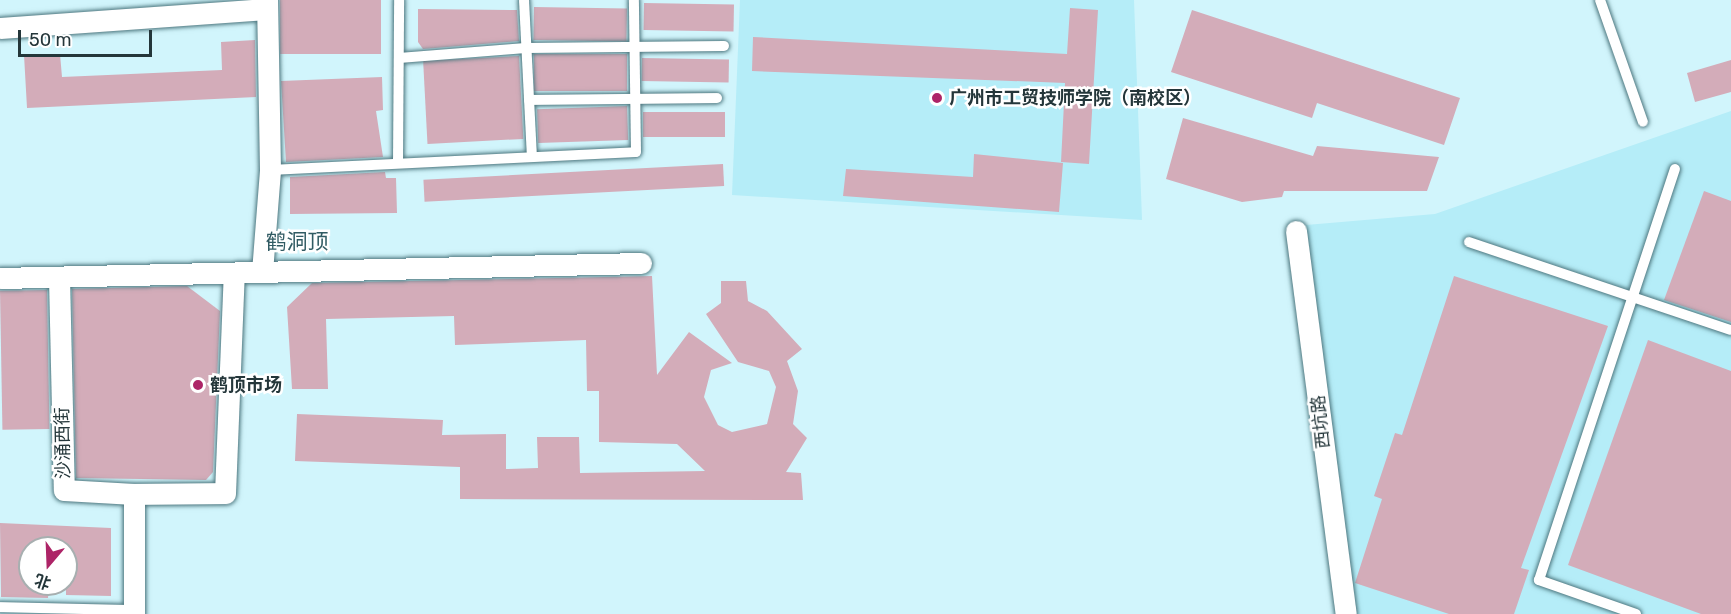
<!DOCTYPE html>
<meta charset="utf-8">
<style>
body{margin:0}
#map{position:relative;width:1731px;height:614px;overflow:hidden;background:#d1f5fc;font-family:Rubik,"Noto Sans SC",sans-serif}
div>[style]{position:absolute}
[style*='--x']{left:calc(var(--x)*1px);top:calc(var(--y)*1px);width:calc(var(--w)*1px);rotate:calc(var(--a)*1deg)}
.built>*{inset:0;background:#b5edf8}
.building>*{inset:0;background:#d3acb9;transform-origin:0 0}
.roads{filter:drop-shadow(0 0 2px #4d777f) drop-shadow(0 0 2px #4d777f)}
.service>*{height:10px;margin:-5px;padding:0 5px;transform-origin:5px;border-radius:5px;background:#fff}
.minor>*{height:21px;margin:-10.5px;padding:0 10.5px;transform-origin:10.5px;border-radius:10.5px;background:#fff}
.dots>*{width:16px;height:16px;translate:-50% -50%;box-sizing:border-box;border:3px solid #fff;border-radius:50%}
span{translate:-50% -50%;white-space:nowrap;text-align:center;line-height:1.15;-webkit-text-stroke:5px #fff;paint-order:stroke}
.poi-label{font-size:18px;color:#24363a;font-weight:700}
.left{translate:0 -50%;text-align:left}
.street-label{font-size:18px;color:#24363a}
.quarter-label{font-size:21px;color:#315b63}
.north{position:absolute;left:18px;top:536px;width:60px;height:60px;box-sizing:border-box;background:#fff;border:2px solid #a7afb0;border-radius:50%;rotate:199deg;font-size:16px;font-weight:700;line-height:24px;text-align:center;color:#24363a}
.north::after{content:'';display:block;margin:auto;width:21px;height:27px;background:#ad2467;clip-path:polygon(50% 0,100% 100%,50% 72%,0 100%)}
.scale{position:absolute;left:18px;top:30px;width:134px;height:27px;box-sizing:border-box;border:3px solid #24363a;border-top:0;padding-left:8px;font-size:18px;line-height:21px;white-space:nowrap;color:#24363a;-webkit-text-stroke:4px #fff;paint-order:stroke}
</style>
<div id="map">
<div class="built">
<div style="clip-path:polygon(740px 0,1134px 0,1142px 220px,732px 195px)"></div>
<div style="clip-path:polygon(1731px 111px,1731px 614px,1356px 614px,1306px 225px,1435px 214px)"></div>
</div>
<div class="building">
<div style="left:280px;top:0;width:101px;height:54px"></div>
<div style="left:644px;top:3px;width:90px;height:27px;rotate:1deg"></div>
<div style="left:534px;top:7px;width:93px;height:33px;rotate:1deg"></div>
<div style="clip-path:polygon(1070px 8px,1098px 10px,1089px 164px,1061px 162px,1065px 83px,752px 71px,753px 37px,1067px 54px)"></div>
<div style="clip-path:polygon(418px 9px,517px 10px,519px 41px,423px 49px,418px 42px)"></div>
<div style="clip-path:polygon(1192px 10px,1460px 98px,1444px 145px,1317px 103px,1312px 118px,1171px 72px)"></div>
<div style="clip-path:polygon(255px 40px,256px 97px,27px 108px,24px 55px,60px 54px,62px 77px,222px 70px,221px 42px)"></div>
<div style="left:627px;top:54px;width:37px;height:93px;rotate:90deg"></div>
<div style="left:519px;top:56px;width:83px;height:96px;rotate:87deg"></div>
<div style="left:642px;top:58px;width:87px;height:23px;rotate:1deg"></div>
<div style="clip-path:polygon(1731px 60px,1731px 92px,1695px 102px,1687px 73px)"></div>
<div style="clip-path:polygon(382px 77px,383px 110px,376px 111px,383px 157px,286px 162px,281px 81px)"></div>
<div style="left:627px;top:106px;width:34px;height:90px;rotate:88deg"></div>
<div style="left:725px;top:112px;width:25px;height:82px;rotate:90deg"></div>
<div style="clip-path:polygon(1183px 118px,1313px 156px,1317px 146px,1439px 157px,1427px 191px,1284px 191px,1282px 197px,1242px 202px,1166px 179px)"></div>
<div style="clip-path:polygon(974px 154px,1063px 163px,1059px 212px,843px 196px,846px 169px,973px 177px)"></div>
<div style="left:723px;top:164px;width:22px;height:300px;rotate:87deg"></div>
<div style="clip-path:polygon(385px 172px,386px 178px,396px 178px,397px 213px,290px 214px,290px 177px)"></div>
<div style="clip-path:polygon(1704px 191px,1731px 201px,1731px 322px,1664px 300px)"></div>
<div style="clip-path:polygon(652px 276px,657px 375px,689px 332px,732px 363px,711px 370px,704px 397px,718px 425px,732px 432px,767px 424px,776px 387px,769px 371px,738px 362px,706px 314px,721px 303px,721px 281px,746px 281px,748px 301px,767px 311px,802px 349px,787px 361px,798px 391px,793px 424px,807px 438px,786px 472px,801px 473px,803px 500px,460px 499px,460px 467px,295px 461px,297px 414px,443px 420px,442px 435px,506px 434px,506px 469px,538px 468px,537px 437px,579px 437px,580px 473px,705px 471px,677px 444px,599px 442px,599px 391px,587px 391px,586px 340px,455px 345px,454px 316px,326px 319px,328px 389px,292px 389px,287px 307px,312px 283px)"></div>
<div style="clip-path:polygon(1454px 276px,1608px 326px,1521px 568px,1529px 570px,1514px 614px,1449px 614px,1355px 583px,1382px 499px,1374px 496px,1395px 433px,1402px 435px)"></div>
<div style="clip-path:polygon(187px 286px,220px 311px,213px 472px,206px 480px,76px 478px,72px 289px)"></div>
<div style="left:47px;top:290px;width:139px;height:47px;rotate:89deg"></div>
<div style="clip-path:polygon(1648px 340px,1731px 371px,1731px 614px,1701px 614px,1568px 565px)"></div>
<div style="clip-path:polygon(0 523px,111px 528px,111px 596px,66px 595px,66px 548px,30px 548px,30px 584px,49px 584px,48px 598px,1px 597px)"></div>
</div>
<div class="roads">
<div class="service">
<div style="--x:524;--y:0;--w:156;--a:87.1"></div>
<div style="--x:1600;--y:0;--w:129;--a:70.6"></div>
<div style="--x:399;--y:58;--w:127;--a:-4.5"></div>
<div style="--x:526;--y:48;--w:198;--a:-0.6"></div>
<div style="--x:529;--y:100;--w:188;--a:-0.6"></div>
<div style="--x:398;--y:162;--w:162;--a:-89.6"></div>
<div style="--x:270;--y:170;--w:366;--a:-2.8"></div>
<div style="--x:636;--y:152;--w:152;--a:-90.8"></div>
<div style="--x:1469;--y:242;--w:276;--a:18.6"></div>
<div style="--x:0;--y:607;--w:134;--a:1.3"></div>
<div style="--x:1636;--y:614;--w:103;--a:-160.7"></div>
<div style="--x:1539;--y:580;--w:433;--a:-71.7"></div>
</div>
<div class="minor">
<div style="--x:0;--y:28;--w:267;--a:-4.1"></div>
<div style="--x:1296;--y:231;--w:386;--a:82.6"></div>
<div style="--x:262;--y:272;--w:102;--a:-85.5"></div>
<div style="--x:270;--y:170;--w:170;--a:-91"></div>
<div style="--x:59;--y:277;--w:213;--a:88.7"></div>
<div style="--x:64;--y:490;--w:70;--a:3.3"></div>
<div style="--x:134;--y:494;--w:120;--a:90"></div>
<div style="--x:0;--y:278;--w:641;--a:-1.34"></div>
<div style="--x:134;--y:494;--w:91;--a:-0.6"></div>
<div style="--x:225;--y:493;--w:220;--a:-87.7"></div>
</div>
</div>
<div class="dots">
<div style="left:937px;top:98px;background:#ad2467"></div>
<div style="left:198px;top:385px;background:#ad2467"></div>
</div>
<div class="poi-label">
<span class="left" style="left:949px;top:98px">广州市工贸技师学院（南校区）</span>
<span class="left" style="left:210px;top:385px">鹤顶市场</span>
</div>
<div class="street-label">
<span style="left:1321px;top:422px;rotate:-96deg">西坑路</span>
<span style="left:63px;top:443px;rotate:-91deg">沙涌西街</span>
</div>
<div class="quarter-label">
<span style="left:297px;top:242px">鹤洞顶</span>
</div>
<div class="north">北</div>
<div class="scale">50 m</div>
</div>
